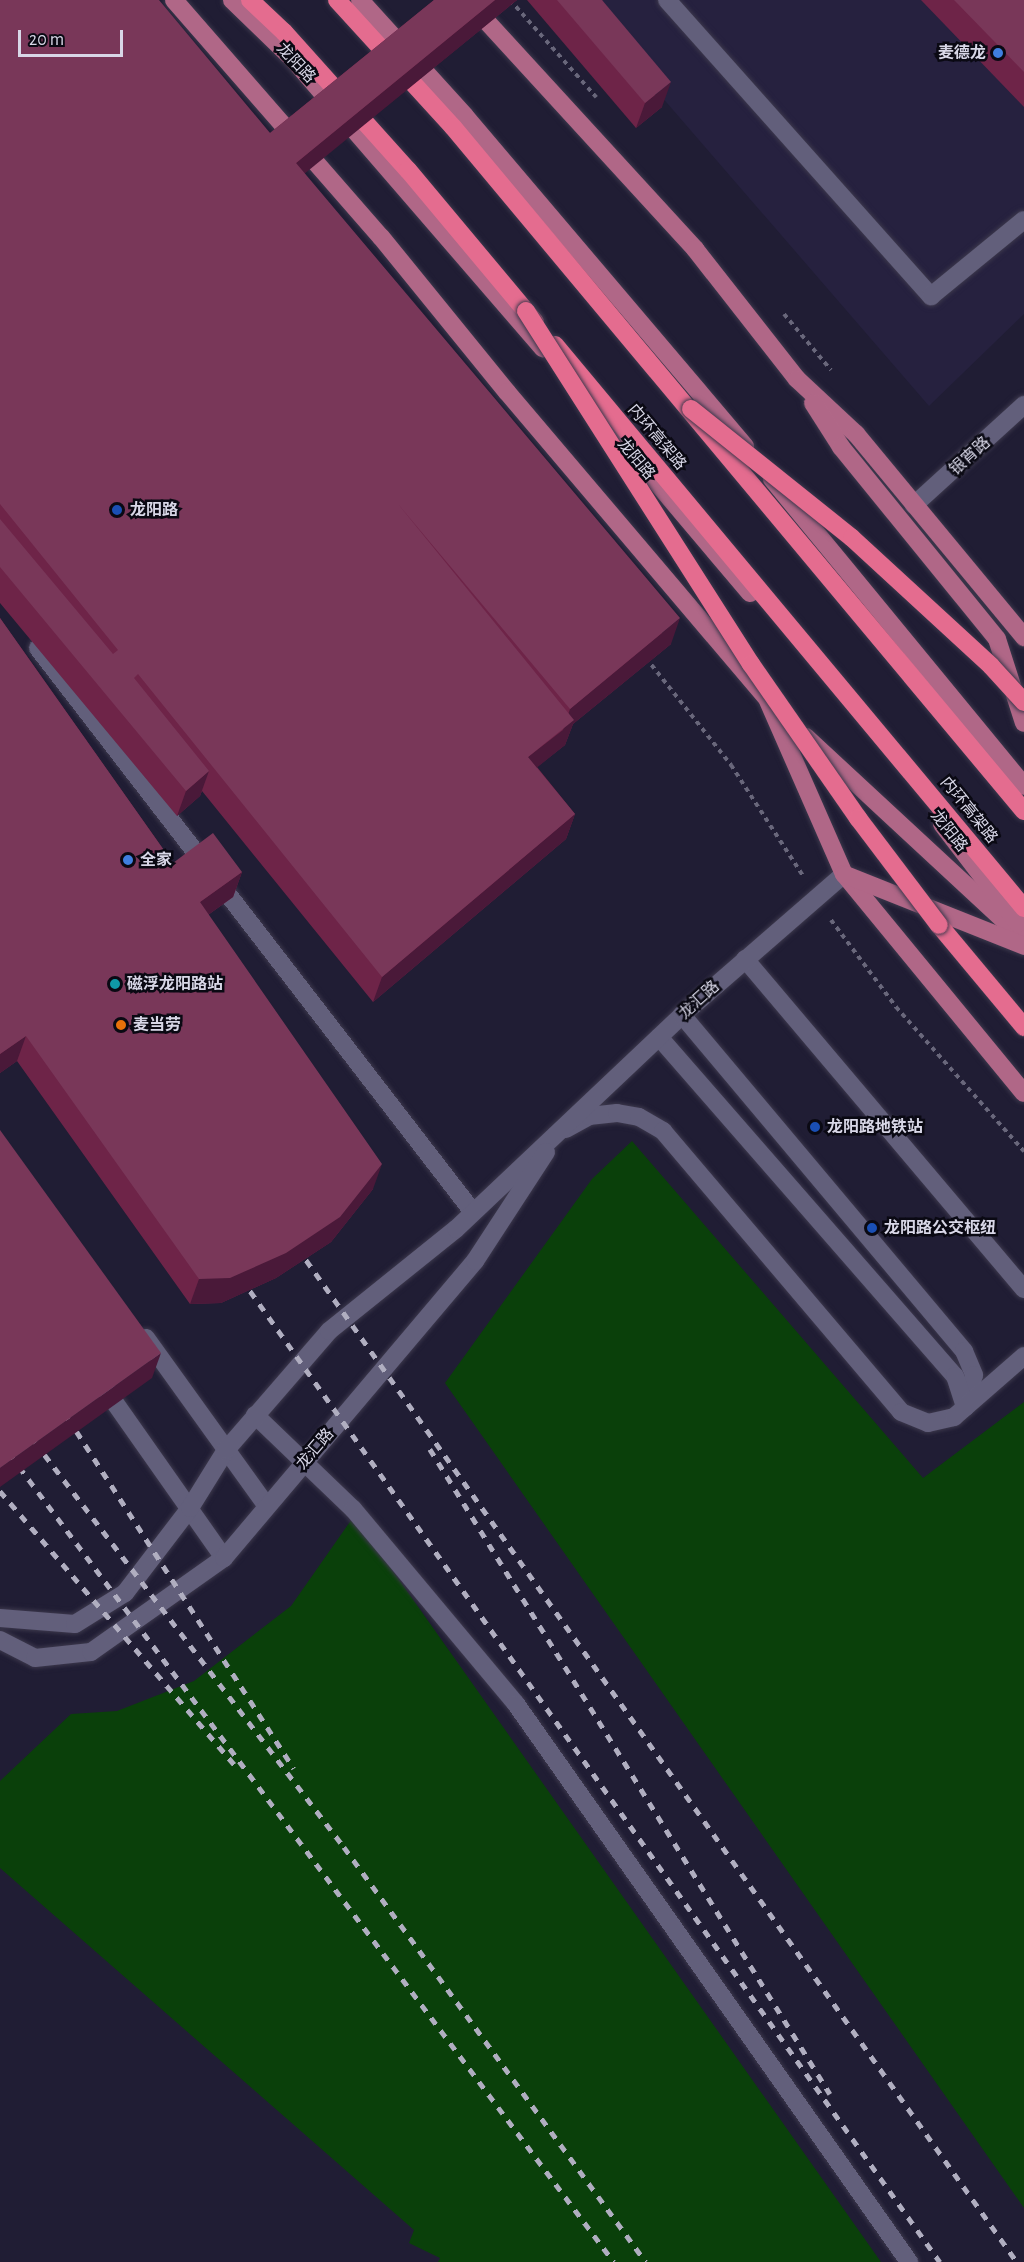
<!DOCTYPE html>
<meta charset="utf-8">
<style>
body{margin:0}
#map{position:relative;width:1024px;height:2262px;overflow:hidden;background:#201d34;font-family:"Alegreya Sans","Noto Sans SC",sans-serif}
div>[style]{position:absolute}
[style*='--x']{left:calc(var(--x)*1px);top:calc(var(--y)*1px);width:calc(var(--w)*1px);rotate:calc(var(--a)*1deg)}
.built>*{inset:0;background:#26213f}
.green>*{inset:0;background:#0a400a}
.path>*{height:4px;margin-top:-2px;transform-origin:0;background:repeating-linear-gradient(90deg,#69677b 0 4.5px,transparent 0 9px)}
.roads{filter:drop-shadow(0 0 2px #3c384c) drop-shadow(0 0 2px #3c384c)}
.lane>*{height:18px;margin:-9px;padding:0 9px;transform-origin:9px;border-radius:9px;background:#625f7b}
.street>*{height:18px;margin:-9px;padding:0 9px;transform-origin:9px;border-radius:9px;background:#625f7b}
.primary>*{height:18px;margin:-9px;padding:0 9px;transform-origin:9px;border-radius:9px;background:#b06787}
.highway>*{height:18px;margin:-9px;padding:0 9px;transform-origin:9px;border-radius:9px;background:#e46c8f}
.rail>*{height:4.5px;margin-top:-2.25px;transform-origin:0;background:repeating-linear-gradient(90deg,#b0aec0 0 8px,transparent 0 16px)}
.bridges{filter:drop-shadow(0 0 2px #3c384c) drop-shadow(0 0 2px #3c384c)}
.highway-bridge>*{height:18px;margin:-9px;padding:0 9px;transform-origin:9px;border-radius:9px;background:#e46c8f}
.wall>*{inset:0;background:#6e2448}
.shaded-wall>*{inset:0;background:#4a1939}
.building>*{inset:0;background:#793759}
.dots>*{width:16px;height:16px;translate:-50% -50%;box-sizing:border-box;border:3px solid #0a0913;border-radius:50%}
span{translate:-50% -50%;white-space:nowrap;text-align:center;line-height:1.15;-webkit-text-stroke:5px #0a0913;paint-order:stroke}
.poi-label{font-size:16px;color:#d8d7e7;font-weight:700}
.right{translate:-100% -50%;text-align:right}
.left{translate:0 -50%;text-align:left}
.street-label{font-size:16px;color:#d8d7e7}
.scale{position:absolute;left:18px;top:30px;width:105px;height:27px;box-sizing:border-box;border:3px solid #d8d7e7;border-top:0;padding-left:8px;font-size:18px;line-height:21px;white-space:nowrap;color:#d8d7e7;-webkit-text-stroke:4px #0a0913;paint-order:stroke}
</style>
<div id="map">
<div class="built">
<div style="clip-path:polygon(578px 0,1024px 0,1024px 314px,929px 406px)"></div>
</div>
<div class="green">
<div style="clip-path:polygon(632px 1141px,923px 1478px,1024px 1402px,1024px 2208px,445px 1383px,592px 1179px)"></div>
<div style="clip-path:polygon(354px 1516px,881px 2262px,438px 2262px,440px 2258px,409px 2243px,414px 2230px,0 1868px,0 1781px,71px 1714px,117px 1711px,194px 1681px,291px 1606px)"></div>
</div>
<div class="path">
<div style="--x:510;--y:0;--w:130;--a:48.4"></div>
<div style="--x:784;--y:314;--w:73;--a:50"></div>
<div style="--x:646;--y:658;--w:137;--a:51.5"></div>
<div style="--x:731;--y:765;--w:132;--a:57"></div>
<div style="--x:831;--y:920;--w:109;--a:53.2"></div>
<div style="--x:896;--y:1007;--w:193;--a:48.4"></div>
</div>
<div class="roads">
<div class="lane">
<div style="--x:667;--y:0;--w:397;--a:48.3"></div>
<div style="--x:931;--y:296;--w:120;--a:-39.3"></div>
<div style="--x:38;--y:648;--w:712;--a:52.36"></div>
<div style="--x:745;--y:959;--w:432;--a:49.8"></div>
<div style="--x:682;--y:1015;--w:439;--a:50"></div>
<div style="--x:964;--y:1351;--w:26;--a:67"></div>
<div style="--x:974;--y:1375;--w:33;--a:106"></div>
<div style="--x:659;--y:1037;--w:450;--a:48.9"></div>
<div style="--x:955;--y:1376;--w:33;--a:72"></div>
<div style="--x:566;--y:1129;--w:26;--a:-29"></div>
<div style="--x:589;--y:1116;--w:28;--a:-6"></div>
<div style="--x:617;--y:1113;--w:22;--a:10"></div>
<div style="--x:639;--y:1117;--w:28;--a:30"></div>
<div style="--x:663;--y:1131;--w:368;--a:49.7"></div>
<div style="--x:901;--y:1412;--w:29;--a:22"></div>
<div style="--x:928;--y:1423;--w:27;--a:-13"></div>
<div style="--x:954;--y:1417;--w:93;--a:-41.1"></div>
<div style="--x:146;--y:1338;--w:206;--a:54.3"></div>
<div style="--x:101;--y:1383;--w:214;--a:54.9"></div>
<div style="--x:255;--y:1415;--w:136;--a:43.8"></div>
<div style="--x:353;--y:1509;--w:254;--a:50.1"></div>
<div style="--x:516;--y:1704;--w:683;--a:54.84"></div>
</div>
<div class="street">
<div style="--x:914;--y:505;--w:149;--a:-42.3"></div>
<div style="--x:0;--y:1618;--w:75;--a:4.6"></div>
<div style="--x:75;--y:1624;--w:59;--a:-31.8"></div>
<div style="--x:125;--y:1593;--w:107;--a:-52.6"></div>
<div style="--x:190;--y:1508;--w:68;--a:-58.2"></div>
<div style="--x:226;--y:1450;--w:157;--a:-49.1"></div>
<div style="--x:329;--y:1331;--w:163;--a:-38.8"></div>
<div style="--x:456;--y:1229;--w:311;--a:-43.4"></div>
<div style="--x:682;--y:1015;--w:215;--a:-41"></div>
<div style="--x:0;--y:1640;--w:39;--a:27"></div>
<div style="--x:35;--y:1658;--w:56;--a:-6.1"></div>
<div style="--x:91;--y:1652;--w:163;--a:-35.3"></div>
<div style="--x:224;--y:1558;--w:389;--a:-49.8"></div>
<div style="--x:475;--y:1261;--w:130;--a:-56.9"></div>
</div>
<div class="primary">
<div style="--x:174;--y:0;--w:315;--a:48.9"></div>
<div style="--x:381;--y:237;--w:200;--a:50.9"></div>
<div style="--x:507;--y:392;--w:414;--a:49.7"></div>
<div style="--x:232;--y:0;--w:86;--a:44.1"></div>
<div style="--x:294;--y:60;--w:381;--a:49.2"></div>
<div style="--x:360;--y:0;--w:156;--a:47.8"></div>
<div style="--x:465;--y:116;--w:433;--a:49.7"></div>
<div style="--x:467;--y:0;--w:338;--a:47.5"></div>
<div style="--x:695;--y:249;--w:165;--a:51.9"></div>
<div style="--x:797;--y:379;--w:81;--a:43"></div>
<div style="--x:856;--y:434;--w:264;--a:50.4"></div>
<div style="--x:813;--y:403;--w:52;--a:57.5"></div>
<div style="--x:841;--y:447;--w:247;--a:50.9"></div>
<div style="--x:997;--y:639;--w:88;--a:72.2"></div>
<div style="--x:597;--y:412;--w:237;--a:49.8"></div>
<div style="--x:772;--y:479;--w:397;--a:50.6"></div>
<div style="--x:768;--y:701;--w:189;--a:66.3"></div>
<div style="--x:844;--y:874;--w:283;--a:50.6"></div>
<div style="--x:806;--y:737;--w:297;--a:42.8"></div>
<div style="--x:942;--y:824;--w:125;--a:52.5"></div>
<div style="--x:846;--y:875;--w:192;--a:21.7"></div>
</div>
<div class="highway">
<div style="--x:250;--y:0;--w:47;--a:43.3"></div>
<div style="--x:284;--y:32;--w:186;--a:48.1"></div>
<div style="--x:408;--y:170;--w:198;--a:50.1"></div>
<div style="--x:337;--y:0;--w:172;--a:47.6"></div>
<div style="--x:453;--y:127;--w:891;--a:50.15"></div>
<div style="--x:555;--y:345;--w:733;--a:50.2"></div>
<div style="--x:939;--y:925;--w:133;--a:50.2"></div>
</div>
</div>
<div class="rail">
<div style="--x:297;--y:1247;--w:1244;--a:54.65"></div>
<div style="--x:241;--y:1278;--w:1207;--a:54.61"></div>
<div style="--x:68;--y:1418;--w:417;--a:57.2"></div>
<div style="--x:0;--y:1441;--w:1025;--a:53.21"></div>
<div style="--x:35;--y:1442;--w:509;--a:52.66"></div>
<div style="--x:344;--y:1847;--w:513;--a:53.96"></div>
<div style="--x:430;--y:1449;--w:759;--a:58.19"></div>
<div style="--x:0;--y:1491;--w:360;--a:49.4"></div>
</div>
<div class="bridges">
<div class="highway-bridge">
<div style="--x:526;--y:311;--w:419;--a:57.5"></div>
<div style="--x:751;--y:664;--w:188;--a:55.2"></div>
<div style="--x:858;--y:818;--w:134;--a:52.9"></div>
<div style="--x:691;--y:409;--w:206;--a:38.7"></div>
<div style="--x:852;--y:538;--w:189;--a:42.6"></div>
<div style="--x:991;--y:666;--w:49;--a:47.5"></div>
</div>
</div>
<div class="wall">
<div style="clip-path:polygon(0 0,270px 133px,434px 0,517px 0,304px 173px,671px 644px,573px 724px,565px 745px,537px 767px,575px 814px,566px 839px,373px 1002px,202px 791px,200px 796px,177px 816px,0 603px)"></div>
<div style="clip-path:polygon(527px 0,602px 0,662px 107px,636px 128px)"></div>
<div style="clip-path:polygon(921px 0,1024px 0,1024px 107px)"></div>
<div style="clip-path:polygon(0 618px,173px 863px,242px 872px,233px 897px,208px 915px,373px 1189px,331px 1242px,276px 1278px,221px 1303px,190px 1304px,17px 1061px,0 1073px)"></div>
</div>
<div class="shaded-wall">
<div style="clip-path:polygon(495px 0,517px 0,287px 188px,296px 163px)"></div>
<div style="clip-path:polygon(671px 82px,662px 107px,636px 128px,645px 103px)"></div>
<div style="clip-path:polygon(680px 618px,671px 644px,573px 724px,565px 745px,519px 782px,528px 757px,563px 730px,570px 709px)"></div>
<div style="clip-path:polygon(209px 771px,200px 796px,177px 816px,186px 791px)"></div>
<div style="clip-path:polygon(575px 814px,566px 839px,373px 1002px,382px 977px)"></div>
<div style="clip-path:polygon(242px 872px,233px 897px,191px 927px,200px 902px)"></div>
<div style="clip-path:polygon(26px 1036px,17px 1061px,0 1073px,0 1054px)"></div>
<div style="clip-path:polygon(382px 1164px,373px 1189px,331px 1242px,276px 1278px,221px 1303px,190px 1304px,199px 1279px)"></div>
<div style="clip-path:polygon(161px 1353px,152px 1378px,0 1487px,0 1468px)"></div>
</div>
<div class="building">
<div style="clip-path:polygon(0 0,159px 0,270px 133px,434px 0,495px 0,296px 163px,680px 618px,570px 709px,398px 504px,574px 720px,528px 757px,575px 814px,382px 977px,138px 674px,134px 678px,209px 771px,186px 791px,0 567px,0 519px,113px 654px,118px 650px,0 504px)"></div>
<div style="clip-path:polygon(557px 0,602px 0,671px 82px,645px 103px)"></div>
<div style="clip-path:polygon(954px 0,1024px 0,1024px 72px)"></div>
<div style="clip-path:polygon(0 618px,173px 863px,213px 833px,242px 872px,200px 902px,382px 1164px,340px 1217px,286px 1253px,230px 1278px,199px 1279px,26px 1036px,0 1054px)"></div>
<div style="clip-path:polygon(0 1130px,161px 1353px,0 1468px)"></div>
</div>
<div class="dots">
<div style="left:998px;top:53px;background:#3f7fe0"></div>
<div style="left:117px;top:510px;background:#1a4fb4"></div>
<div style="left:128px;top:860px;background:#3f7fe0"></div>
<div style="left:115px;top:984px;background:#0f9aa8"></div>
<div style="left:121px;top:1025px;background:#e8710a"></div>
<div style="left:815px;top:1127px;background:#1a4fb4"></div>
<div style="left:872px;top:1228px;background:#1a4fb4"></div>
</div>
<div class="poi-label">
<span class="right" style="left:986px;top:53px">麦德龙</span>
<span class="left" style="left:130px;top:510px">龙阳路</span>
<span class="left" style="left:140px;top:860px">全家</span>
<span class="left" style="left:127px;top:984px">磁浮龙阳路站</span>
<span class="left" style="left:133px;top:1025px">麦当劳</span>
<span class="left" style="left:827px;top:1127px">龙阳路地铁站</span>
<span class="left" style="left:884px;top:1228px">龙阳路公交枢纽</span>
</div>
<div class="street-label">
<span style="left:296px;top:63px;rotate:47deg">龙阳路</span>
<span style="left:657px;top:437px;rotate:50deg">内环高架路</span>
<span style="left:970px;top:456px;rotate:-42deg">银宵路</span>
<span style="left:636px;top:459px;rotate:50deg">龙阳路</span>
<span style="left:969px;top:810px;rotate:51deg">内环高架路</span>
<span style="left:949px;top:831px;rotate:51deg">龙阳路</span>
<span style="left:699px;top:1000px;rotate:-42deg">龙汇路</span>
<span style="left:315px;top:1449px;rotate:-49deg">龙汇路</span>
</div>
<div class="scale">20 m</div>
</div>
